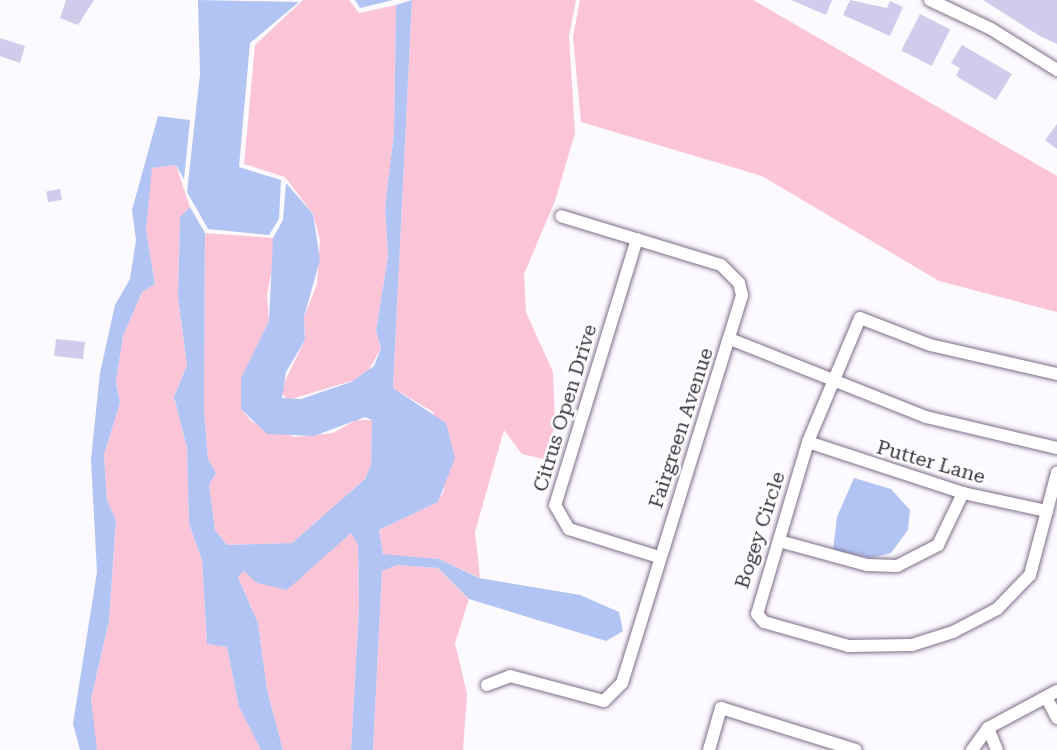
<!DOCTYPE html>
<style>
body{margin:0}
#map{position:relative;width:1057px;height:750px;overflow:hidden;background:#fcf9ff;font-family:"Roboto Serif",serif}
div>[style]{position:absolute}
[style*='--x']{left:calc(var(--x)*1px);top:calc(var(--y)*1px);width:calc(var(--w)*1px);rotate:calc(var(--a)*1deg)}
.green>*{inset:0;background:#fcc5d7}
.water>*{inset:0;background:#b2c4f3}
.building>*{inset:0;background:#d0ccec;transform-origin:0 0}
.roads{filter:drop-shadow(0 0 2px #7e6e88) drop-shadow(0 0 2px #7e6e88)}
.minor>*{height:12px;margin:-6px;padding:0 6px;transform-origin:6px;border-radius:6px;background:#fff}
span{translate:-50% -50%;white-space:nowrap;text-align:center;line-height:1.15;-webkit-text-stroke:5px #fff;paint-order:stroke}
.street-label{font-size:20px;color:#3c3541}
</style>
<div id="map">
<div class="green">
<div style="clip-path:polygon(303px 0,349px 0,359px 13px,396px 5px,394px 133px,385px 208px,388px 256px,376px 331px,381px 348px,365px 377px,288px 400px,280px 391px,305px 340px,304px 317px,317px 284px,320px 240px,313px 214px,285px 177px,244px 164px,255px 45px)"></div>
<div style="clip-path:polygon(412px 0,576px 0,569px 36px,575px 133px,555px 201px,524px 274px,526px 312px,553px 372px,555px 425px,544px 459px,522px 454px,504px 430px,475px 532px,480px 578px,439px 559px,383px 555px,379px 530px,438px 502px,444px 490px,433px 412px,393px 388px)"></div>
<div style="clip-path:polygon(580px 0,753px 0,1057px 176px,1057px 312px,939px 281px,762px 176px,581px 122px,573px 37px)"></div>
<div style="clip-path:polygon(176px 165px,190px 207px,180px 217px,178px 298px,187px 365px,174px 397px,187px 448px,189px 524px,202px 560px,207px 644px,227px 647px,239px 707px,261px 750px,97px 750px,92px 732px,91px 699px,109px 621px,116px 520px,107px 500px,104px 455px,120px 403px,116px 382px,123px 336px,142px 292px,155px 284px,146px 230px,151px 168px)"></div>
<div style="clip-path:polygon(205px 233px,273px 238px,276px 247px,267px 295px,269px 321px,241px 378px,241px 409px,252px 422px,295px 437px,333px 433px,356px 420px,372px 420px,371px 465px,365px 479px,292px 543px,227px 545px,215px 530px,209px 485px,216px 473px,208px 459px,204px 409px)"></div>
<div style="clip-path:polygon(351px 533px,358px 545px,359px 607px,351px 750px,283px 750px,267px 690px,258px 623px,238px 577px,243px 571px,252px 576px,316px 563px)"></div>
<div style="clip-path:polygon(397px 565px,438px 568px,469px 599px,455px 643px,467px 694px,463px 750px,373px 750px,382px 571px)"></div>
</div>
<div class="water">
<div style="clip-path:polygon(198px 0,299px 2px,250px 43px,239px 167px,281px 180px,279px 219px,269px 235px,208px 229px,187px 192px,200px 74px)"></div>
<div style="clip-path:polygon(355px 0,393px 0,360px 8px)"></div>
<div style="clip-path:polygon(412px 0,393px 388px,446px 423px,455px 458px,438px 502px,379px 530px,383px 554px,439px 559px,479px 578px,580px 595px,619px 612px,623px 631px,606px 641px,469px 599px,438px 568px,397px 565px,382px 571px,373px 750px,351px 750px,359px 607px,358px 545px,351px 533px,287px 590px,257px 583px,244px 571px,238px 577px,258px 623px,267px 690px,283px 750px,261px 750px,239px 707px,227px 647px,207px 644px,202px 560px,189px 524px,187px 448px,174px 397px,187px 365px,178px 298px,180px 217px,190px 207px,205px 233px,204px 409px,208px 459px,216px 473px,209px 485px,215px 530px,227px 545px,292px 543px,365px 479px,371px 465px,372px 420px,365px 417px,314px 436px,267px 434px,241px 409px,241px 378px,269px 321px,273px 238px,283px 220px,286px 183px,313px 214px,320px 260px,304px 317px,305px 340px,286px 372px,282px 398px,301px 399px,351px 382px,374px 366px,381px 348px,376px 331px,388px 256px,385px 208px,394px 133px,396px 5px)"></div>
<div style="clip-path:polygon(158px 116px,190px 120px,184px 179px,176px 165px,152px 168px,146px 230px,155px 284px,142px 292px,123px 336px,116px 382px,120px 403px,104px 455px,107px 500px,116px 520px,109px 621px,91px 699px,97px 750px,80px 750px,73px 724px,97px 572px,91px 459px,100px 373px,115px 305px,130px 279px,136px 240px,132px 210px)"></div>
<div style="clip-path:polygon(854px 478px,891px 489px,910px 510px,908px 530px,891px 553px,871px 558px,833px 550px,837px 517px)"></div>
</div>
<div class="building">
<div style="clip-path:polygon(66px 0,94px 0,78px 25px,60px 18px)"></div>
<div style="clip-path:polygon(791px 0,832px 0,826px 15px)"></div>
<div style="clip-path:polygon(850px 0,887px 8px,890px 1px,903px 7px,890px 36px,843px 15px)"></div>
<div style="clip-path:polygon(983px 0,1057px 0,1057px 44px,1038px 35px)"></div>
<div style="left:920px;top:14px;width:34px;height:41px;rotate:27deg"></div>
<div style="clip-path:polygon(0 38px,25px 46px,20px 63px,0 56px)"></div>
<div style="clip-path:polygon(962px 45px,1012px 74px,996px 100px,956px 76px,960px 68px,951px 63px)"></div>
<div style="clip-path:polygon(1057px 124px,1057px 149px,1045px 140px)"></div>
<div style="left:60px;top:189px;width:11px;height:14px;rotate:80deg"></div>
<div style="left:56px;top:339px;width:29px;height:17px;rotate:6deg"></div>
</div>
<div class="roads">
<div class="minor">
<div style="--x:930;--y:0;--w:68;--a:25.4"></div>
<div style="--x:991;--y:29;--w:78;--a:31.8"></div>
<div style="--x:637;--y:239;--w:278;--a:107.1"></div>
<div style="--x:555;--y:505;--w:28;--a:60"></div>
<div style="--x:569;--y:529;--w:94;--a:17.3"></div>
<div style="--x:730;--y:339;--w:211;--a:21.7"></div>
<div style="--x:926;--y:417;--w:135;--a:13.3"></div>
<div style="--x:1057;--y:374;--w:130;--a:-167.1"></div>
<div style="--x:930;--y:345;--w:75;--a:-158.9"></div>
<div style="--x:860;--y:318;--w:134;--a:112.8"></div>
<div style="--x:808;--y:442;--w:179;--a:106.5"></div>
<div style="--x:757;--y:614;--w:11;--a:49"></div>
<div style="--x:764;--y:622;--w:87;--a:15.9"></div>
<div style="--x:848;--y:646;--w:64;--a:-0.9"></div>
<div style="--x:912;--y:645;--w:43;--a:-17.6"></div>
<div style="--x:953;--y:632;--w:50;--a:-27.6"></div>
<div style="--x:997;--y:609;--w:47;--a:-45.9"></div>
<div style="--x:1030;--y:575;--w:106;--a:-75.2"></div>
<div style="--x:808;--y:442;--w:163;--a:18.2"></div>
<div style="--x:963;--y:493;--w:86;--a:12.1"></div>
<div style="--x:779;--y:541;--w:91;--a:15.3"></div>
<div style="--x:867;--y:565;--w:30;--a:2"></div>
<div style="--x:897;--y:566;--w:46;--a:-27.1"></div>
<div style="--x:938;--y:545;--w:58;--a:-64.3"></div>
<div style="--x:487;--y:685;--w:25;--a:-21"></div>
<div style="--x:510;--y:676;--w:97;--a:14.9"></div>
<div style="--x:604;--y:701;--w:25;--a:-45"></div>
<div style="--x:622;--y:683;--w:406;--a:-72.8"></div>
<div style="--x:742;--y:295;--w:12;--a:-104"></div>
<div style="--x:739;--y:283;--w:25;--a:-135"></div>
<div style="--x:721;--y:265;--w:167;--a:-163"></div>
<div style="--x:1046;--y:697;--w:24;--a:62"></div>
<div style="--x:988;--y:728;--w:24;--a:68"></div>
<div style="--x:709;--y:750;--w:44;--a:-74.1"></div>
<div style="--x:721;--y:708;--w:141;--a:17.3"></div>
<div style="--x:972;--y:750;--w:27;--a:-54"></div>
<div style="--x:988;--y:728;--w:78;--a:-28.2"></div>
</div>
</div>
<div class="street-label">
<span style="left:565px;top:408px;rotate:-73deg">Citrus Open Drive</span>
<span style="left:681px;top:428px;rotate:-72deg">Fairgreen Avenue</span>
<span style="left:931px;top:462px;rotate:16deg">Putter Lane</span>
<span style="left:760px;top:530px;rotate:-72deg">Bogey Circle</span>
</div>
</div>
